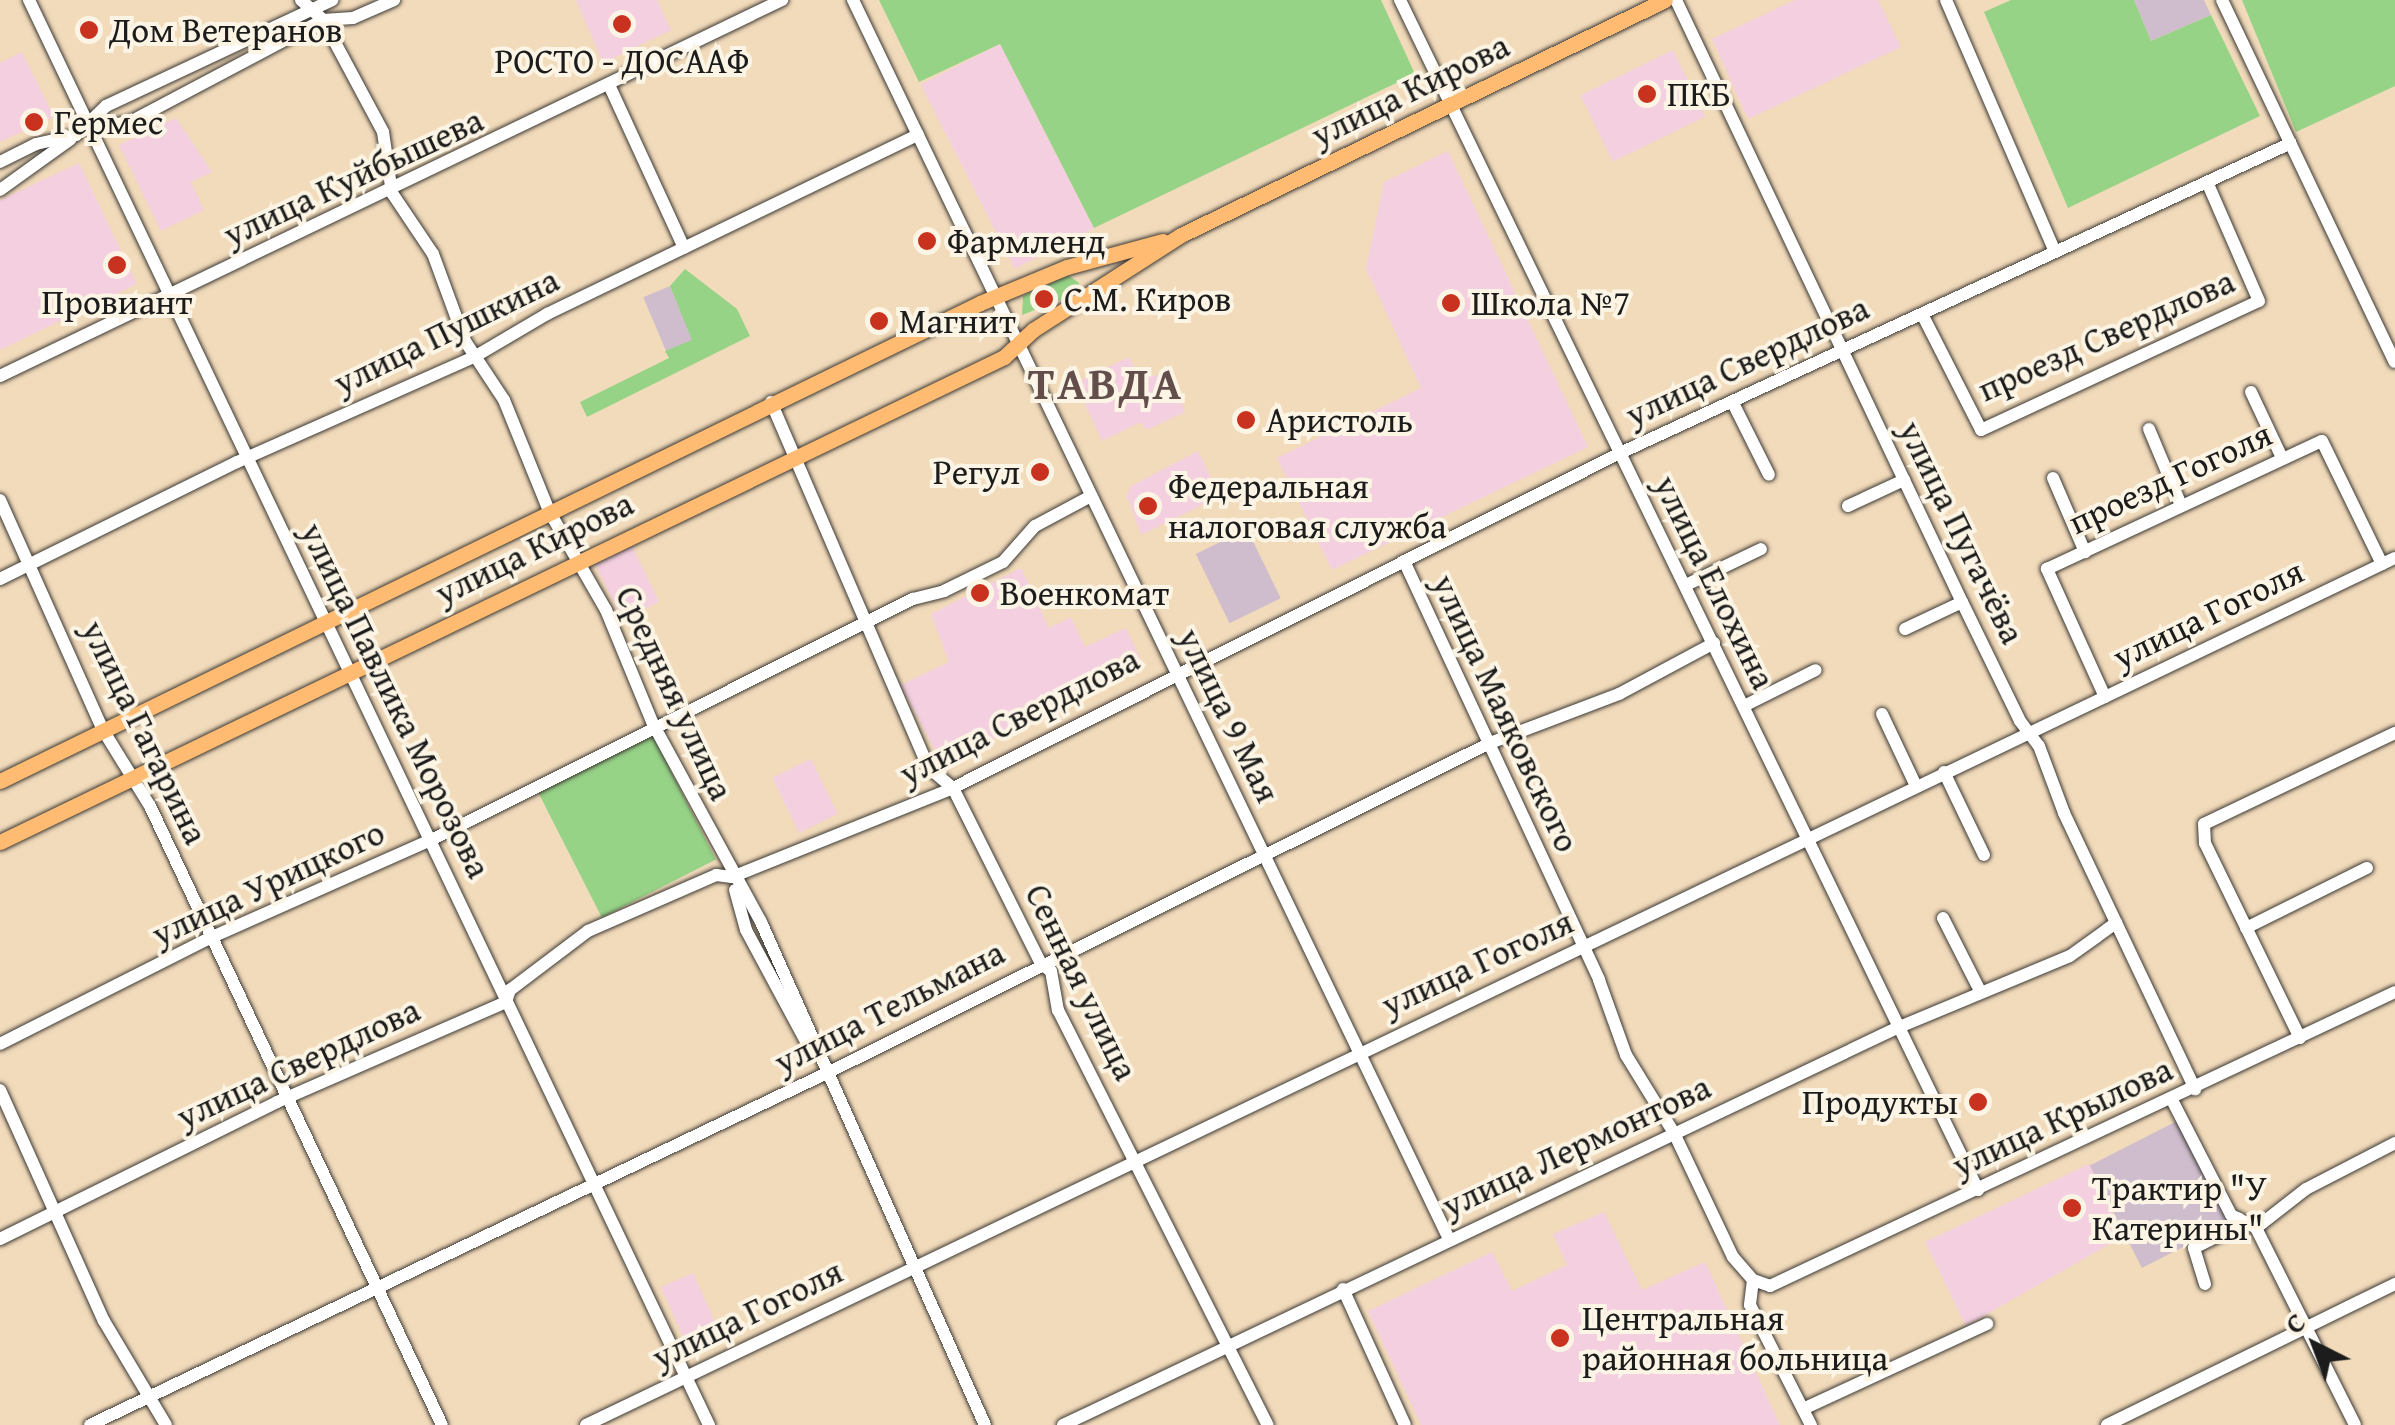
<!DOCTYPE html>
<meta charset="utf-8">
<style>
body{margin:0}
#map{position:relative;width:2395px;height:1425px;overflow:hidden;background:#f2dbbb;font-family:"Gentium Book Plus",serif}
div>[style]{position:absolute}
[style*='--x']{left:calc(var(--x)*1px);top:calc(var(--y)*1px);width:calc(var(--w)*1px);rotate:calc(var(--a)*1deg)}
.built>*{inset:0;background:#f3cfdf;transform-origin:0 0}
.industrial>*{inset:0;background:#cfbdce;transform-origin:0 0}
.green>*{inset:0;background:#97d387;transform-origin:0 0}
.roads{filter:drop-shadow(0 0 2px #3c3934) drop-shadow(0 0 2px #3c3934)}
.minor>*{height:12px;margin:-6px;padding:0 6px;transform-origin:6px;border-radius:6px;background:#fff}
.major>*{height:15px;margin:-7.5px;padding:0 7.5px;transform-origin:7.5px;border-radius:7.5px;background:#ffbb71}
.dots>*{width:28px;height:28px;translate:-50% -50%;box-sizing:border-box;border:5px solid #fcf5e5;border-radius:50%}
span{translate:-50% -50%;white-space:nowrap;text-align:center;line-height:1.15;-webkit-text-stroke:8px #fcf5e5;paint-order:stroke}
.poi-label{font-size:35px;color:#1c1c1c}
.left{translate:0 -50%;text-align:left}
.right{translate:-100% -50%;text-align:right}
.street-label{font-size:35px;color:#1c1c1c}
.district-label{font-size:45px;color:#634e4c;font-weight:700;letter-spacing:2.5px}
.north{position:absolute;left:2265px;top:1295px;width:100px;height:100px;-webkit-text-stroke:8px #fcf5e5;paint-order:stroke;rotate:318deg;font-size:28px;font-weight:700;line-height:40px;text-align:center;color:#1c1c1c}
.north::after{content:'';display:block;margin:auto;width:35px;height:45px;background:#1c1c1c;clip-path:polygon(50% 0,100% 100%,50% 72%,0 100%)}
</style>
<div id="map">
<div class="built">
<div style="clip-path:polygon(576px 0,657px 0,671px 30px,603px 63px)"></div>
<div style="clip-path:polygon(1795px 0,1878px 0,1901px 47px,1748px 119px,1712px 39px)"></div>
<div style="left:1000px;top:44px;width:207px;height:89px;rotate:63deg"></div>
<div style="left:1673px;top:50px;width:74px;height:103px;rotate:64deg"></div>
<div style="clip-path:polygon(22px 52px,54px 117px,0 142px,0 63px)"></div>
<div style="clip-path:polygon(176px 118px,212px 172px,191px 182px,204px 210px,161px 231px,119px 145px)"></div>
<div style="clip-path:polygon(1448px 151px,1588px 447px,1332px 570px,1277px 458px,1421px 388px,1366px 269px,1384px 182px)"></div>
<div style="clip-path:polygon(79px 163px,137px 284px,0 350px,0 200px)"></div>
<div style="clip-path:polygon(1129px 357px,1139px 378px,1170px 373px,1185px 412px,1146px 430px,1141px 422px,1102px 441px,1075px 383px)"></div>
<div style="clip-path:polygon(1198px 451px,1220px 496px,1141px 535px,1127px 496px,1131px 486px)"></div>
<div style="left:632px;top:546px;width:62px;height:41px;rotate:64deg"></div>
<div style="clip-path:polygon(1021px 568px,1049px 628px,1071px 617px,1085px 647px,1126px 628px,1143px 664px,942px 764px,901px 685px,949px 662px,931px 614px)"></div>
<div style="left:811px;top:759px;width:61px;height:43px;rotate:64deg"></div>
<div style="clip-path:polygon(2089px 1164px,2124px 1236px,1966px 1326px,1925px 1242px)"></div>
<div style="clip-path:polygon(1604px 1212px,1642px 1290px,1705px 1262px,1780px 1425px,1421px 1425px,1368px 1311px,1492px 1252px,1512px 1291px,1567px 1265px,1553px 1234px)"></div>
<div style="left:693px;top:1273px;width:62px;height:35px;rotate:66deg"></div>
</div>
<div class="industrial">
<div style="clip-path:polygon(2134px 0,2204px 0,2211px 15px,2151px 41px)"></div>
<div style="left:670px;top:286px;width:59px;height:29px;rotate:67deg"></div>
<div style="left:1247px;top:529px;width:77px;height:57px;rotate:64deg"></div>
<div style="left:2177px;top:1121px;width:115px;height:98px;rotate:63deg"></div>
</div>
<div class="green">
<div style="clip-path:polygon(879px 0,1381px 0,1415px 74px,1094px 228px,1000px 44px,919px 82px)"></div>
<div style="clip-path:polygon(2011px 0,2134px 0,2151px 41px,2211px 15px,2260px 116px,2068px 208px,1984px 12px)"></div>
<div style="clip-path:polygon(2242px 0,2395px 0,2395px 86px,2296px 132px)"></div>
<div style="clip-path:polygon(685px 269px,737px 309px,750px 336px,587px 417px,580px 402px,669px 358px,665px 351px,692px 340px,670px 286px)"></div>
<div style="clip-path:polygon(1068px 275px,1079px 283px,1076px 294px,1022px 315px,1023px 296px)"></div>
<div style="left:651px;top:732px;width:143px;height:128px;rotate:63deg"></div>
</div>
<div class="roads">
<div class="minor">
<div style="--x:29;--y:0;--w:1579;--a:64.49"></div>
<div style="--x:301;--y:0;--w:30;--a:42"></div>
<div style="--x:323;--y:20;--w:127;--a:61.8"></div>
<div style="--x:383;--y:132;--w:62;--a:81.6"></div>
<div style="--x:392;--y:193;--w:73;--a:56.1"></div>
<div style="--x:433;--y:254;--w:93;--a:69.8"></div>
<div style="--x:465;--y:341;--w:71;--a:56.5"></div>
<div style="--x:504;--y:400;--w:120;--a:67.9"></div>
<div style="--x:549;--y:511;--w:114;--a:60.1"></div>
<div style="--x:606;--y:610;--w:123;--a:67.6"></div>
<div style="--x:653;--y:724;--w:226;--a:61.4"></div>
<div style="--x:761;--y:922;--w:551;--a:66"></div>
<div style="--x:853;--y:0;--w:1375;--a:64.31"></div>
<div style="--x:1400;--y:0;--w:1323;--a:64.09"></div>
<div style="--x:1676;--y:0;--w:666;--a:64.59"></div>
<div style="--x:1962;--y:602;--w:132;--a:64"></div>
<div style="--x:2020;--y:721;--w:31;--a:53"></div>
<div style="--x:2039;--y:746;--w:72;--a:69.5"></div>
<div style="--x:2064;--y:813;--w:306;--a:64.6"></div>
<div style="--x:1946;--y:0;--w:271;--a:66.6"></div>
<div style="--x:2222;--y:0;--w:401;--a:64.5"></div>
<div style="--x:610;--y:87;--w:177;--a:65.3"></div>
<div style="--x:90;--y:128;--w:40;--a:-8.5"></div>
<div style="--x:130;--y:122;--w:218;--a:-27.9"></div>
<div style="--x:323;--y:20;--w:30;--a:-4"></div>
<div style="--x:353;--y:18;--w:45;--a:-23.7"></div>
<div style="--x:0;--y:162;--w:40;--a:-26.6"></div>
<div style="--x:36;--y:144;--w:41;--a:-12.7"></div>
<div style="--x:76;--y:135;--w:42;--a:-44"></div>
<div style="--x:106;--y:106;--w:250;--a:-25.1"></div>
<div style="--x:0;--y:190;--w:87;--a:-35.7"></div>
<div style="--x:1922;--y:314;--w:130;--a:63"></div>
<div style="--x:1981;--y:430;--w:306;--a:-24.9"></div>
<div style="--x:2259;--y:301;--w:128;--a:-113.6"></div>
<div style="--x:0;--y:376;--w:868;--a:-25.68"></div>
<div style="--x:2251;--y:392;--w:73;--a:64.8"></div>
<div style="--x:771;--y:402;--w:399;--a:66.7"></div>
<div style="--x:929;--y:768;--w:31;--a:40"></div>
<div style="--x:953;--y:788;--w:197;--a:63.4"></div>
<div style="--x:1041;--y:964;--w:12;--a:35"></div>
<div style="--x:1051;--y:971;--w:40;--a:80"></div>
<div style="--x:1058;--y:1010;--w:465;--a:63.2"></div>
<div style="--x:1733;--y:403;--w:80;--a:63.4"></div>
<div style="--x:2149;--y:429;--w:82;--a:67.2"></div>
<div style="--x:2053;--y:478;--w:81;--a:66.6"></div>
<div style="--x:0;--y:500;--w:252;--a:65.9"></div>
<div style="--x:103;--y:730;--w:89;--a:58.3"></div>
<div style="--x:150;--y:806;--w:684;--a:64.75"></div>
<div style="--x:1848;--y:506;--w:62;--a:-24.9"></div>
<div style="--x:1404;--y:561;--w:462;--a:65"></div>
<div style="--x:1599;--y:980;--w:80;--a:70.2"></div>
<div style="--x:1626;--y:1055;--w:92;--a:58.4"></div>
<div style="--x:1674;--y:1133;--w:137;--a:64.6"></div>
<div style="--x:1733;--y:1257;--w:30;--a:49"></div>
<div style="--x:1753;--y:1280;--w:25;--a:97"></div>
<div style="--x:1750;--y:1305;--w:135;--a:63.1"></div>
<div style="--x:0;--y:579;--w:264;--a:-26.3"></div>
<div style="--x:237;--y:462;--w:259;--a:-23.9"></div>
<div style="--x:474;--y:357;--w:85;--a:-30.5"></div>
<div style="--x:547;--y:314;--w:412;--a:-25.8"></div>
<div style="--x:1686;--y:585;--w:83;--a:-25.6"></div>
<div style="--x:1905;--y:629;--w:63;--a:-25.3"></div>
<div style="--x:2105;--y:697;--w:141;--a:-114.4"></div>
<div style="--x:2047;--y:569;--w:303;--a:-25"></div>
<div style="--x:2322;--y:441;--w:137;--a:64"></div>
<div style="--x:1744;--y:706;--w:80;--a:-26.6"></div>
<div style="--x:1882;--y:714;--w:80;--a:64.7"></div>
<div style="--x:1944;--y:772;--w:92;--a:64.3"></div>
<div style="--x:735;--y:890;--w:41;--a:74.6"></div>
<div style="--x:746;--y:930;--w:133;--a:61.7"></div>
<div style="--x:1943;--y:918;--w:82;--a:63.1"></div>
<div style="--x:2246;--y:928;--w:135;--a:-26.4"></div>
<div style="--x:2300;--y:1038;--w:217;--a:-116"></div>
<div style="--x:2205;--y:843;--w:19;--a:-93"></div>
<div style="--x:2204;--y:824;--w:212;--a:-25.5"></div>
<div style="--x:0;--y:1044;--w:237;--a:-26.8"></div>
<div style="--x:212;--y:937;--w:240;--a:-23.9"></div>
<div style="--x:431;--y:840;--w:539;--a:-26.57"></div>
<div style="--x:913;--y:599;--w:32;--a:-14"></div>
<div style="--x:944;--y:591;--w:66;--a:-26.2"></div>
<div style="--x:1003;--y:562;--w:48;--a:-48.4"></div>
<div style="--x:1035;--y:526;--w:61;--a:-28.2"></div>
<div style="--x:0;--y:1090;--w:253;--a:65.8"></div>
<div style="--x:104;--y:1321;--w:121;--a:59.2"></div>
<div style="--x:2172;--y:1100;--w:129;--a:62.8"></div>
<div style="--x:2231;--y:1215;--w:28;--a:27"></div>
<div style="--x:2256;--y:1228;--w:220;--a:63.3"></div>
<div style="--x:2256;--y:1228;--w:63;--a:-38"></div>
<div style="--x:2306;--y:1189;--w:100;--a:-27.3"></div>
<div style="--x:0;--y:1239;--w:309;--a:-26.3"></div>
<div style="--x:277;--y:1102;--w:250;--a:-23.6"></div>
<div style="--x:506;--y:1002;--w:13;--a:-72"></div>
<div style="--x:510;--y:990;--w:98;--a:-37.1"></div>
<div style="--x:588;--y:931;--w:140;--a:-23.6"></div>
<div style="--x:716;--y:875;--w:16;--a:7"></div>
<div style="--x:732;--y:877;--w:238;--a:-21.9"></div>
<div style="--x:953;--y:788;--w:744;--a:-26.67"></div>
<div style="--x:1618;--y:454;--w:741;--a:-24.8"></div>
<div style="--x:1753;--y:1280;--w:18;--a:19"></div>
<div style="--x:1770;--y:1286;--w:691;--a:-25.19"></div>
<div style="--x:2205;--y:1284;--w:38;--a:-107"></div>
<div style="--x:2194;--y:1248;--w:47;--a:-26.6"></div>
<div style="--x:2236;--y:1227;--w:9;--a:-69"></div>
<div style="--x:1343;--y:1289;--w:149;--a:65.5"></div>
<div style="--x:1803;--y:1409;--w:203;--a:-24.8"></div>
<div style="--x:90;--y:1425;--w:815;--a:-25.53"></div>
<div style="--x:825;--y:1074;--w:743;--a:-26.46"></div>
<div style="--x:1490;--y:743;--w:138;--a:-20.8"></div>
<div style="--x:1619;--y:694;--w:108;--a:-28.2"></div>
<div style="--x:586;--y:1425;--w:2006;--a:-25.61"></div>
<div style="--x:1063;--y:1425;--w:924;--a:-25.46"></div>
<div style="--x:1897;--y:1028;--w:187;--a:-22.6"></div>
<div style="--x:2070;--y:956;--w:57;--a:-35.7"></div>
<div style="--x:2107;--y:1425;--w:321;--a:-26.1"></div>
</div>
<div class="major">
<div style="--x:0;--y:781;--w:1090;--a:-26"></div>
<div style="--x:980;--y:303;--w:94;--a:-22.5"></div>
<div style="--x:1067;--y:267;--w:99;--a:-15.2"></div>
<div style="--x:0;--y:842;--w:1115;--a:-25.78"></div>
<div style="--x:1004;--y:357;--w:40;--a:-43"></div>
<div style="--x:1033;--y:330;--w:176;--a:-32.7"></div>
<div style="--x:1181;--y:235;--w:538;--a:-25.9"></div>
</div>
</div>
<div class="dots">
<div style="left:622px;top:24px;background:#c8321e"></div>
<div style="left:89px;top:30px;background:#c8321e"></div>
<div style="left:1647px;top:94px;background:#c8321e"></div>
<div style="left:34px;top:122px;background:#c8321e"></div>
<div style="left:927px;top:241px;background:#c8321e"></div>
<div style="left:117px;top:265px;background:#c8321e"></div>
<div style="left:1044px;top:299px;background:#c8321e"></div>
<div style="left:1451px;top:303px;background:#c8321e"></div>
<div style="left:879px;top:321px;background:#c8321e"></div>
<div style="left:1246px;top:420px;background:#c8321e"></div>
<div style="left:1040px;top:472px;background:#c8321e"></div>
<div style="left:1148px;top:506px;background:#c8321e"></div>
<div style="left:980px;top:593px;background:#c8321e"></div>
<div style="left:1978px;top:1102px;background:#c8321e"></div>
<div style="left:2072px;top:1208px;background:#c8321e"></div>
<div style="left:1560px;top:1338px;background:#c8321e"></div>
</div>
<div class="poi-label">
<span class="left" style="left:109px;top:30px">Дом Ветеранов</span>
<span style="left:622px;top:61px">РОСТО - ДОСААФ</span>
<span class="left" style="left:1667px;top:94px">ПКБ</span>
<span class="left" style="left:54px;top:122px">Гермес</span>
<span class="left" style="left:947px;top:241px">Фармленд</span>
<span class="left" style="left:1064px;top:299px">С.М. Киров</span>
<span style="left:117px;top:302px">Провиант</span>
<span class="left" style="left:1471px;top:303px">Школа №7</span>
<span class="left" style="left:899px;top:321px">Магнит</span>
<span class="left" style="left:1266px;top:420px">Аристоль</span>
<span class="right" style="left:1020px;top:472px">Регул</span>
<span class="left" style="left:1168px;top:506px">Федеральная<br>налоговая служба</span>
<span class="left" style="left:1000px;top:593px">Военкомат</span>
<span class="right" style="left:1958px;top:1102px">Продукты</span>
<span class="left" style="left:2092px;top:1208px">Трактир "У<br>Катерины"</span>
<span class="left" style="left:1582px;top:1338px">Центральная<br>районная больница</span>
</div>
<div class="street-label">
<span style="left:1410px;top:90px;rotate:-26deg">улица Кирова</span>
<span style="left:353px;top:177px;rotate:-25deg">улица Куйбышева</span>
<span style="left:446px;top:331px;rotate:-26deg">улица Пушкина</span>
<span style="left:2106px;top:335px;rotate:-24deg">проезд Свердлова</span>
<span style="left:1747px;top:361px;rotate:-25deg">улица Свердлова</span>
<span style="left:2170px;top:478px;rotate:-25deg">проезд Гоголя</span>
<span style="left:1962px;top:532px;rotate:64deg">улица Пугачёва</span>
<span style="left:534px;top:548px;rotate:-26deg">улица Кирова</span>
<span style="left:1715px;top:582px;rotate:64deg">улица Елохина</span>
<span style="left:2208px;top:614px;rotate:-26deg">улица Гоголя</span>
<span style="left:675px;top:693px;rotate:65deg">Средняя улица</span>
<span style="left:396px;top:700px;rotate:64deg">улица Павлика Морозова</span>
<span style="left:1506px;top:713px;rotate:65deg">улица Маяковского</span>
<span style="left:1229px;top:715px;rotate:64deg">улица 9 Мая</span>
<span style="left:1019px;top:716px;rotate:-27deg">улица Свердлова</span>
<span style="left:145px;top:732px;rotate:64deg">улица Гагарина</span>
<span style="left:268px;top:883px;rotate:-25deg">улица Урицкого</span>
<span style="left:1477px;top:963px;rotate:-25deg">улица Гоголя</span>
<span style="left:1082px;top:982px;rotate:64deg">Сенная улица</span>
<span style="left:889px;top:1007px;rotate:-27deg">улица Тельмана</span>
<span style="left:298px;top:1063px;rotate:-25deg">улица Свердлова</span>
<span style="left:2062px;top:1117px;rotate:-25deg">улица Крылова</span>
<span style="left:1576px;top:1146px;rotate:-25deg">улица Лермонтова</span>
<span style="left:747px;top:1314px;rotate:-26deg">улица Гоголя</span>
</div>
<div class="district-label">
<span style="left:1106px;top:383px">ТАВДА</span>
</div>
<div class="north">С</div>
</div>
